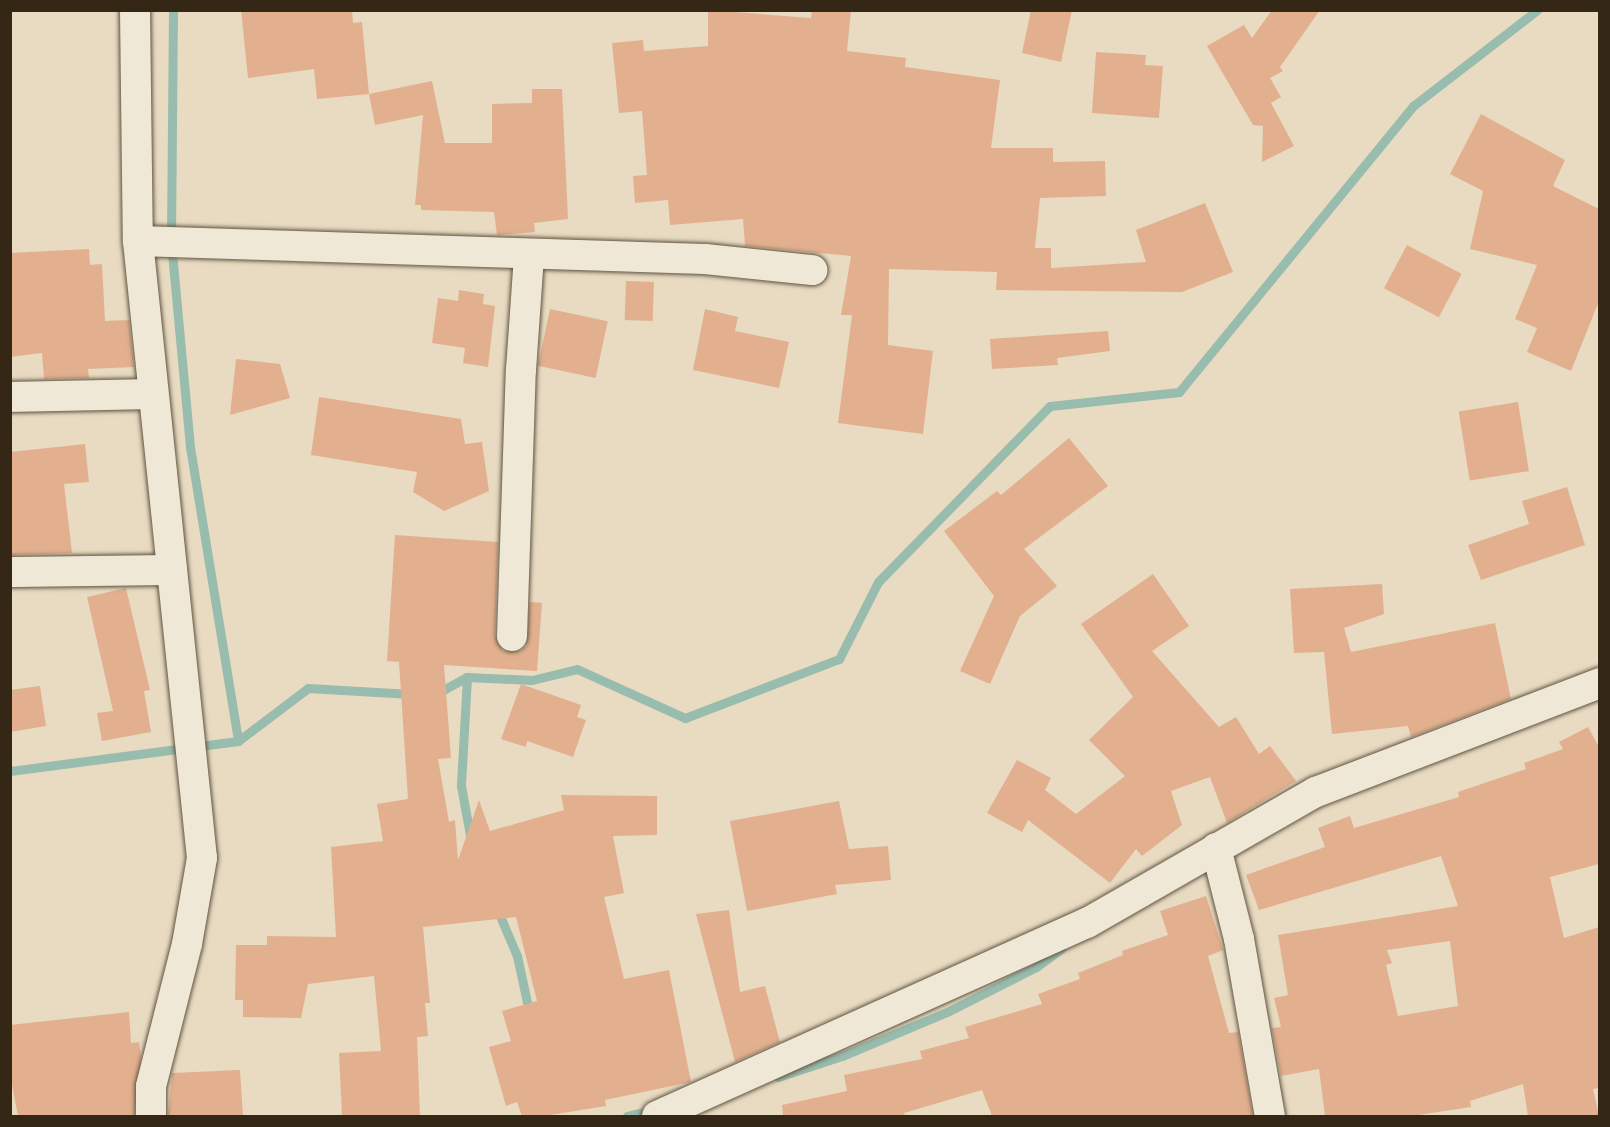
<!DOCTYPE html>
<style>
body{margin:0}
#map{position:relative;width:1610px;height:1127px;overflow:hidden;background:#e8dbc1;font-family:"EB Garamond",serif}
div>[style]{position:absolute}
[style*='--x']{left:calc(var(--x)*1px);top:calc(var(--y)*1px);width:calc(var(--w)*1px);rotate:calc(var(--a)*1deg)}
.stream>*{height:9px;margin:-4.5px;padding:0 4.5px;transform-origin:4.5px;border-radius:4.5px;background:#98bcad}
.building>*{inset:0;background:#e2b08f;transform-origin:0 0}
.roads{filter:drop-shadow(0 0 2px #615441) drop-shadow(0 0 2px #615441)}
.minor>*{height:30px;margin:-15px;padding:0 15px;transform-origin:15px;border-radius:15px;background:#f0e8d7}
span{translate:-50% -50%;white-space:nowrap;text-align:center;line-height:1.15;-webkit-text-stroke:4.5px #f0e8d7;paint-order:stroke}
.frame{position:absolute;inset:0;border:12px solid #342716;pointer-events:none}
</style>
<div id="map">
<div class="stream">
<div style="--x:173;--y:10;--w:232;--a:90.5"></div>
<div style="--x:171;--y:242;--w:206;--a:84.7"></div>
<div style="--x:190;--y:447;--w:298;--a:80.7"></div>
<div style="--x:467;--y:677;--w:109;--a:93.2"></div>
<div style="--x:461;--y:786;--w:55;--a:79.5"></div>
<div style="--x:436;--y:694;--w:35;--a:-29"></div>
<div style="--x:467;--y:677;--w:65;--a:2.6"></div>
<div style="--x:532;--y:680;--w:46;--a:-13.7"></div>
<div style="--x:577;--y:669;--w:119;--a:24.4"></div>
<div style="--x:685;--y:718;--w:165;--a:-21"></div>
<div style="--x:839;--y:659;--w:86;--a:-63.1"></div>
<div style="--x:878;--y:582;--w:246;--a:-45.7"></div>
<div style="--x:1050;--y:406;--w:130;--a:-6.2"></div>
<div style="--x:1179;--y:392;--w:370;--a:-50.7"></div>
<div style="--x:1413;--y:106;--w:157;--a:-37.7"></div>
<div style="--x:10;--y:771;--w:230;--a:-7.5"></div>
<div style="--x:238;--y:741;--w:88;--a:-37.1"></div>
<div style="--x:308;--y:688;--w:103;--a:3.3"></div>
<div style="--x:497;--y:909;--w:51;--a:66.9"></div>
<div style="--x:517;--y:956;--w:61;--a:77.8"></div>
<div style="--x:778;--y:1077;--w:67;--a:-18.2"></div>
<div style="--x:842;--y:1056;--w:116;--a:-22.8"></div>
<div style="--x:949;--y:1011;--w:97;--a:-26.8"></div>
<div style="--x:1036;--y:967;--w:32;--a:-36"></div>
<div style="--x:627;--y:1116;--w:28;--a:-13"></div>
</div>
<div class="building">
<div style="clip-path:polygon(241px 10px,352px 10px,353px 23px,362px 22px,369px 94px,317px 99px,314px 69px,248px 78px)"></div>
<div style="clip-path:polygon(708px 10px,811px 18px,812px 10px,851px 10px,847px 51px,906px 58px,905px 67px,1000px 80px,991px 148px,1053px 148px,1053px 162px,1105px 161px,1106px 196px,1040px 198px,1035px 248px,1051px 248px,1051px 268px,1146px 262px,1136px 230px,1205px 203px,1233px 272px,1182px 292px,996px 290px,997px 272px,889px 269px,888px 345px,933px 351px,923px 434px,838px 423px,852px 315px,841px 315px,851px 256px,745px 246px,743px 219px,670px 225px,668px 200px,635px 203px,633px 176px,647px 175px,642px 111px,619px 113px,612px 43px,643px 40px,644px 51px,708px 46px)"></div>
<div style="clip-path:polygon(1031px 10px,1072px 10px,1061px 62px,1022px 53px)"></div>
<div style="clip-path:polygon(1272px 10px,1320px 10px,1280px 67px,1283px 71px,1270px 78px,1281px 97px,1271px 103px,1294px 146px,1262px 162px,1263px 126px,1253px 125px,1207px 46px,1244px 25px,1252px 38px)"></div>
<div style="clip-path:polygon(1096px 52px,1146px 55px,1145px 65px,1163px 66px,1159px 118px,1092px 113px)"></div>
<div style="clip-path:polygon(432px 81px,445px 143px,492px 143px,492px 104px,532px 103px,532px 89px,562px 89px,568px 219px,534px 223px,535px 232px,497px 235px,494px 212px,421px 210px,421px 205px,415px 205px,423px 115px,375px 125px,369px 94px)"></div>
<div style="clip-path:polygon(1481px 114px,1565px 160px,1553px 186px,1599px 209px,1599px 301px,1571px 371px,1527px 352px,1537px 328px,1515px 319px,1537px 265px,1470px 249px,1483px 191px,1450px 174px)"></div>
<div style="left:1407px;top:245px;width:62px;height:49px;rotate:28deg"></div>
<div style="clip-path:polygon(89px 249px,90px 265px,102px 264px,105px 321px,129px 320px,134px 367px,88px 369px,89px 378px,44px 379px,42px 353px,10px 357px,10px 253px)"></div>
<div style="left:626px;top:281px;width:28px;height:39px;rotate:2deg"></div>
<div style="clip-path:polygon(459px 290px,484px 294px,483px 304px,495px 306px,488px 367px,463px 363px,465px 348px,432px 343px,438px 298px,458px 301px)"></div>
<div style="left:550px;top:309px;width:59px;height:58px;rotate:12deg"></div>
<div style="clip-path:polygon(705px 309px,738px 317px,735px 331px,789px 342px,779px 388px,693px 370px)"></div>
<div style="clip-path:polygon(1108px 331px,1110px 351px,1057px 358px,1058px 365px,992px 369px,990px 339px)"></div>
<div style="clip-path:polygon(236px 359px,280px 364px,290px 398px,230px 415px)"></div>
<div style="clip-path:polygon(319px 397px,461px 419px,465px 444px,482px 442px,489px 491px,444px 511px,413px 492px,417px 472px,311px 455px)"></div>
<div style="left:1518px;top:402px;width:70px;height:60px;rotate:81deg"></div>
<div style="clip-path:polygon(1069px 438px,1108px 486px,1024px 549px,1057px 586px,1020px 616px,990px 684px,960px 671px,994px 596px,944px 531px,997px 491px,1001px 495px)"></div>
<div style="clip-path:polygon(85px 444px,89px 482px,64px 484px,72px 553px,10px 555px,10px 452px)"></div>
<div style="clip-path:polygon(1567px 487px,1585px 545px,1481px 580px,1468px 545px,1529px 524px,1522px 501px)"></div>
<div style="clip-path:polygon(395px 535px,498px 542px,495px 635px,503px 651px,520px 651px,526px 646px,530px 602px,542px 603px,537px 671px,444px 665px,451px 758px,438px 759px,449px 822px,455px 820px,458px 860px,479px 800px,490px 831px,564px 810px,561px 795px,657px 796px,657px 835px,613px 836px,624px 893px,604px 897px,624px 979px,669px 970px,691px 1082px,605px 1100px,606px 1106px,544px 1116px,522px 1116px,517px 1102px,506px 1106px,489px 1047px,511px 1041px,502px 1011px,537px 1001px,516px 917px,423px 927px,430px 1003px,425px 1003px,428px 1036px,417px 1037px,420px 1116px,342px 1116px,339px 1053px,381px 1051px,374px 976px,308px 984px,301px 1018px,243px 1017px,243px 1000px,235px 1000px,236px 945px,267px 945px,267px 936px,336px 937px,331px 847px,383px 841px,377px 804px,408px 799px,399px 662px,387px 661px)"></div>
<div style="clip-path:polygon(1153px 574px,1189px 626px,1152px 651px,1219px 727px,1236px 717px,1259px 754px,1270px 746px,1296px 781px,1227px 823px,1210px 777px,1171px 791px,1182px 825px,1142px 856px,1136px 849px,1110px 883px,1028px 820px,1022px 832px,987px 813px,1017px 760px,1051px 778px,1045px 790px,1076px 814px,1125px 776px,1089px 740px,1133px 697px,1081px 624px)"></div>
<div style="clip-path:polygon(1382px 584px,1384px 614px,1344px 628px,1351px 652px,1495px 623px,1511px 699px,1411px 737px,1408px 726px,1332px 734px,1324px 652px,1294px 653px,1290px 589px)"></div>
<div style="clip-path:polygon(126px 588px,150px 690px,144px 691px,151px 732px,102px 741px,97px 713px,113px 711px,87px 597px)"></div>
<div style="clip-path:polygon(521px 684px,581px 705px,577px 717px,586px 720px,573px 757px,527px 741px,526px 747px,501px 739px)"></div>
<div style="clip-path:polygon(40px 686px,46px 726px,10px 732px,10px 690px)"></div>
<div style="clip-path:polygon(evenodd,1588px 727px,1599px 747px,1599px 864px,1550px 877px,1564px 938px,1599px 927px,1599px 1088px,1593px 1089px,1599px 1116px,1528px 1116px,1523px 1084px,1470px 1101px,1471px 1107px,1412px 1116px,1325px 1116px,1319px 1069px,1281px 1076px,1272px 1028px,1281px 1027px,1274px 998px,1288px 995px,1278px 935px,1458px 906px,1441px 856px,1259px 910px,1246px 875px,1325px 847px,1318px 828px,1350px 816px,1354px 828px,1459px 797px,1458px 792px,1526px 769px,1524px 763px,1563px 749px,1559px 742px,1588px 727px,1450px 941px,1458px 1006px,1398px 1016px,1386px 965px,1392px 963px,1387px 950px,1450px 941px)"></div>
<div style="clip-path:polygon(839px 801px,849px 849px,888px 846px,891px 880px,835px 885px,837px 894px,747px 911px,730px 821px)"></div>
<div style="clip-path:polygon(1206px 896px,1223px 950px,1208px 956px,1229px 1033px,1238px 1032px,1253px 1116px,992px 1116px,982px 1090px,904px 1113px,905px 1116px,783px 1116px,782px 1105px,847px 1091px,844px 1075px,922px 1059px,920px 1051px,969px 1038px,965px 1027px,1042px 1004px,1038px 994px,1080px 979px,1078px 973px,1123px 955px,1122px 951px,1168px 935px,1160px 911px)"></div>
<div style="clip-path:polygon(729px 910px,740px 992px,765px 986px,780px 1042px,735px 1062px,696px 914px)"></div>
<div style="clip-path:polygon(129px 1012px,131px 1043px,139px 1042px,141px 1056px,134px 1116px,18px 1116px,10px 1075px,10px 1025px)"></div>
<div style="clip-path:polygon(240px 1070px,243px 1116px,168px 1116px,172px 1073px)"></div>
</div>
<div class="roads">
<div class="minor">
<div style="--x:135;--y:10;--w:231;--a:89.3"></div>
<div style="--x:138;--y:241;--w:620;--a:84.08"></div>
<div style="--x:202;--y:858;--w:87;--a:99.9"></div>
<div style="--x:187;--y:944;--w:146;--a:104.2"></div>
<div style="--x:151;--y:1086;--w:30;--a:90"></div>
<div style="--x:138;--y:241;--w:567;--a:1.82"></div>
<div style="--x:705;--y:259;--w:108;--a:5.9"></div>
<div style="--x:10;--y:397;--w:141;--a:-1.2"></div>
<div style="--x:10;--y:572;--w:162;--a:-0.7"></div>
<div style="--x:512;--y:636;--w:266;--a:-88.1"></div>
<div style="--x:521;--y:370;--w:115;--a:-86"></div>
<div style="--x:1216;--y:848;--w:94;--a:75.8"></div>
<div style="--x:1239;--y:939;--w:180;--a:80.1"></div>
<div style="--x:657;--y:1116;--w:471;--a:-24.2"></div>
<div style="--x:1087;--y:923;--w:264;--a:-29.8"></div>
<div style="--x:1316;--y:792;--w:304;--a:-21"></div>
</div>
</div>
<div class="frame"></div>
</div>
